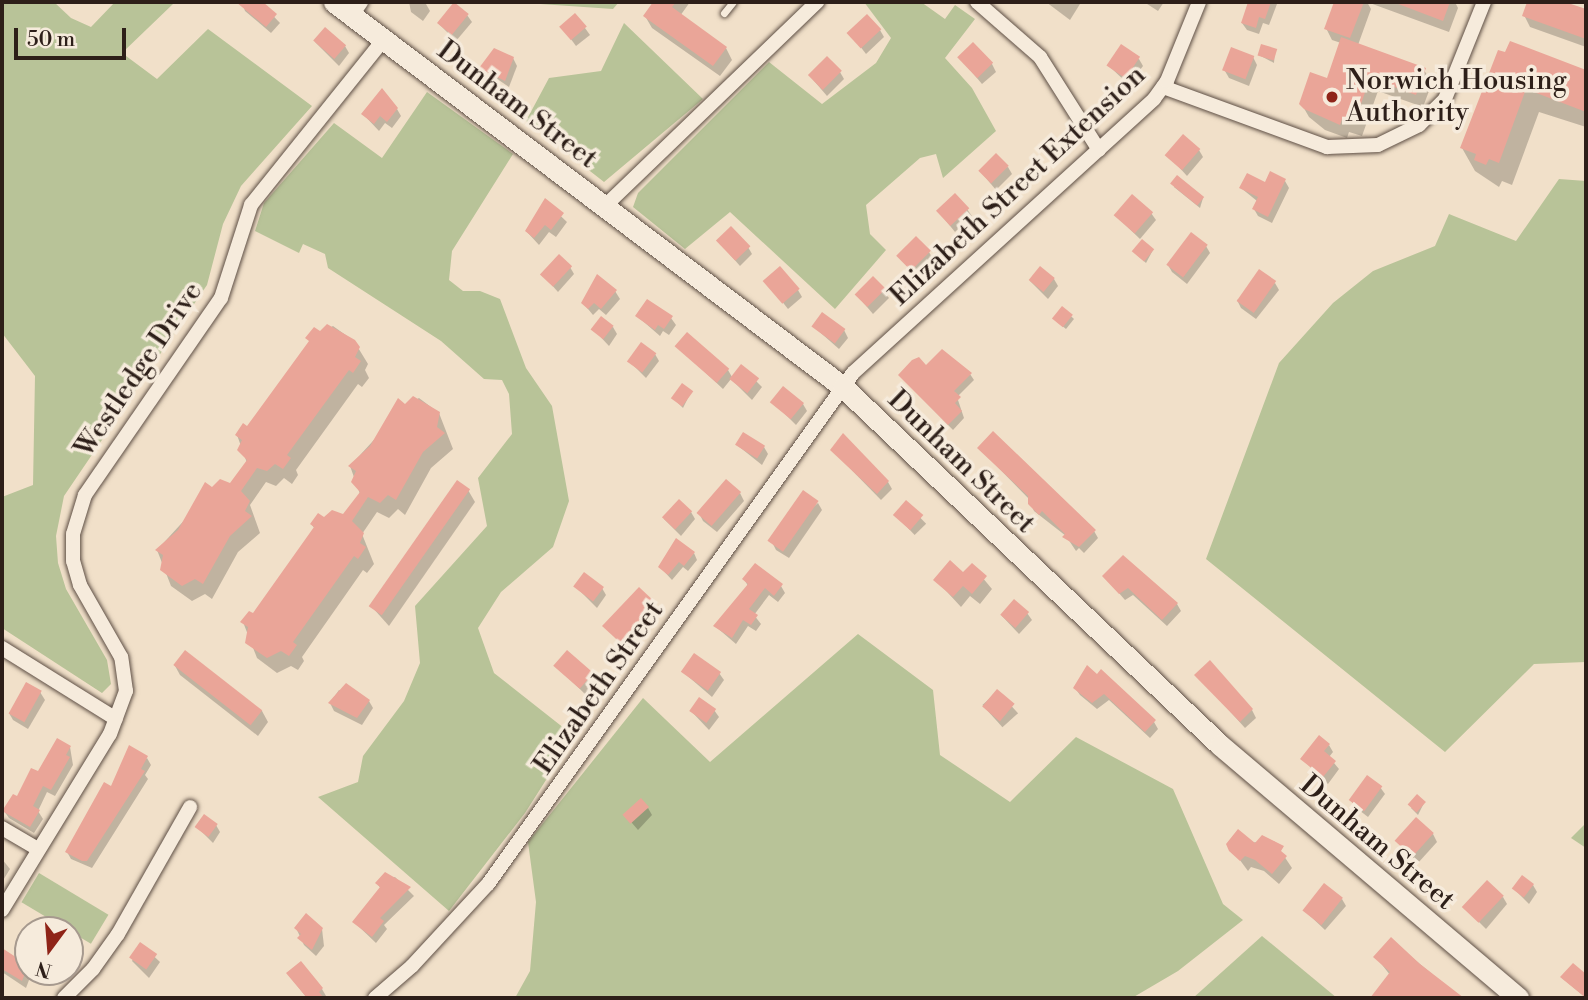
<!DOCTYPE html>
<style>
body{margin:0}
#map{position:relative;width:1588px;height:1000px;overflow:hidden;background:#f1e0c9;font-family:"Libre Bodoni",serif}
div>[style]{position:absolute}
[style*='--x']{left:calc(var(--x)*1px);top:calc(var(--y)*1px);width:calc(var(--w)*1px);rotate:calc(var(--a)*1deg)}
.green>*{inset:0;background:#b8c398;transform-origin:0 0}
.shadow>*{inset:0;background:#0003;transform-origin:0 0}
.building>*{inset:0;background:#eaa598;transform-origin:0 0}
.roads{filter:drop-shadow(0 0 2px #5e4f45) drop-shadow(0 0 2px #5e4f45)}
.lane>*{height:7px;margin:-3.5px;padding:0 3.5px;transform-origin:3.5px;border-radius:3.5px;background:#f6ebdc}
.street>*{height:14px;margin:-7px;padding:0 7px;transform-origin:7px;border-radius:7px;background:#f6ebdc}
.secondary>*{height:21px;margin:-10.5px;padding:0 10.5px;transform-origin:10.5px;border-radius:10.5px;background:#f6ebdc}
.dots>*{width:19px;height:19px;translate:-50% -50%;box-sizing:border-box;border:4px solid #f6ebdc;border-radius:50%}
span{translate:-50% -50%;white-space:nowrap;text-align:center;line-height:1.15;-webkit-text-stroke:7px #f6ebdc;paint-order:stroke}
.poi-label{font-size:28px;color:#2d1f19}
.left{translate:0 -50%;text-align:left}
.street-label{font-size:28px;color:#2d1f19}
.frame{position:absolute;inset:0;border:4px solid #2d1f19;pointer-events:none}
.north{position:absolute;left:14px;top:916px;width:70px;height:70px;box-sizing:border-box;background:#f6ebdc;border:2px solid #a6998e;border-radius:50%;rotate:196deg;font-size:19px;font-weight:700;line-height:28px;text-align:center;color:#2d1f19}
.north::after{content:'';display:block;margin:auto;width:24px;height:32px;background:#8f2418;clip-path:polygon(50% 0,100% 100%,50% 72%,0 100%)}
.scale{position:absolute;left:14px;top:28px;width:112px;height:32px;box-sizing:border-box;border:4px solid #2d1f19;border-top:0;padding-left:9px;font-size:21px;line-height:24px;white-space:nowrap;color:#2d1f19;-webkit-text-stroke:5px #f6ebdc;paint-order:stroke}
</style>
<div id="map">
<div class="green">
<div style="clip-path:polygon(2px 2px,54px 2px,71px 18px,91px 27px,115px 2px,170px 2px,173px 4px,122px 53px,157px 79px,208px 29px,312px 106px,241px 186px,223px 224px,207px 285px,64px 496px,56px 536px,58px 563px,66px 589px,107px 660px,111px 684px,102px 693px,2px 628px,2px 497px,33px 485px,35px 376px,2px 333px)"></div>
<div style="clip-path:polygon(511px 2px,619px 2px,613px 9px)"></div>
<div style="clip-path:polygon(864px 2px,921px 2px,945px 19px,955px 5px,975px 19px,945px 58px,972px 88px,996px 131px,943px 178px,936px 154px,920px 158px,866px 205px,870px 234px,886px 250px,835px 309px,730px 212px,685px 249px,633px 207px,638px 193px,769px 62px,822px 104px,876px 63px,891px 38px)"></div>
<div style="clip-path:polygon(624px 23px,703px 99px,604px 182px,526px 121px,549px 78px,601px 71px)"></div>
<div style="clip-path:polygon(427px 92px,513px 154px,452px 251px,449px 280px,463px 291px,480px 291px,500px 299px,526px 368px,552px 406px,569px 501px,553px 547px,501px 592px,478px 628px,494px 673px,574px 736px,525px 813px,449px 911px,318px 797px,358px 782px,363px 756px,404px 701px,420px 663px,415px 606px,487px 526px,478px 478px,512px 434px,509px 394px,502px 380px,484px 379px,441px 341px,328px 268px,325px 254px,303px 244px,299px 253px,255px 231px,264px 203px,334px 123px,382px 158px)"></div>
<div style="clip-path:polygon(1559px 179px,1586px 181px,1586px 662px,1534px 664px,1445px 752px,1206px 559px,1279px 363px,1333px 303px,1373px 271px,1435px 246px,1449px 214px,1516px 241px)"></div>
<div style="clip-path:polygon(858px 634px,933px 690px,940px 755px,1010px 802px,1076px 737px,1173px 789px,1223px 904px,1243px 920px,1178px 971px,1132px 998px,515px 998px,530px 971px,536px 902px,528px 842px,643px 698px,710px 762px)"></div>
<div style="clip-path:polygon(1586px 823px,1586px 848px,1571px 838px)"></div>
<div style="left:39px;top:873px;width:81px;height:34px;rotate:31deg"></div>
<div style="clip-path:polygon(1262px 936px,1337px 998px,1193px 998px)"></div>
</div>
<div class="shadow">
<div style="clip-path:polygon(242px 2px,260px 2px,280px 23px,271px 33px,245px 11px)"></div>
<div style="clip-path:polygon(409px 2px,426px 4px,430px 11px,423px 21px,411px 12px)"></div>
<div style="clip-path:polygon(656px 2px,690px 2px,680px 16px,726px 48px,732px 60px,720px 76px,652px 28px,645px 16px)"></div>
<div style="clip-path:polygon(1046px 2px,1079px 2px,1080px 4px,1070px 20px)"></div>
<div style="clip-path:polygon(1144px 2px,1164px 2px,1158px 11px)"></div>
<div style="clip-path:polygon(1250px 2px,1277px 4px,1269px 25px,1263px 23px,1259px 34px,1247px 30px,1242px 23px)"></div>
<div style="clip-path:polygon(1335px 2px,1455px 2px,1458px 8px,1449px 32px,1367px 2px,1371px 9px,1358px 45px,1424px 70px,1432px 83px,1423px 107px,1378px 91px,1362px 136px,1349px 132px,1347px 138px,1325px 130px,1309px 117px,1301px 103px,1328px 80px,1341px 43px,1332px 40px,1326px 28px)"></div>
<div style="clip-path:polygon(1529px 2px,1560px 2px,1586px 11px,1586px 47px,1530px 27px,1524px 15px)"></div>
<div style="clip-path:polygon(467px 15px,472px 22px,456px 41px,438px 23px)"></div>
<div style="clip-path:polygon(562px 27px,585px 28px,590px 35px,576px 46px)"></div>
<div style="clip-path:polygon(880px 30px,884px 37px,866px 54px,850px 33px)"></div>
<div style="clip-path:polygon(315px 42px,345px 46px,349px 53px,339px 66px)"></div>
<div style="clip-path:polygon(1511px 44px,1586px 72px,1586px 127px,1539px 112px,1512px 185px,1502px 181px,1499px 187px,1475px 171px,1462px 148px)"></div>
<div style="clip-path:polygon(1275px 50px,1274px 63px,1259px 55px)"></div>
<div style="clip-path:polygon(1253px 57px,1257px 65px,1249px 86px,1229px 78px,1225px 71px)"></div>
<div style="clip-path:polygon(513px 58px,517px 66px,509px 87px,481px 68px)"></div>
<div style="clip-path:polygon(960px 58px,992px 64px,996px 72px,982px 84px)"></div>
<div style="clip-path:polygon(1139px 59px,1143px 66px,1129px 85px,1108px 65px)"></div>
<div style="clip-path:polygon(840px 72px,844px 79px,827px 96px,809px 75px)"></div>
<div style="clip-path:polygon(397px 109px,401px 116px,392px 128px,385px 123px,379px 131px,363px 114px)"></div>
<div style="clip-path:polygon(1199px 150px,1203px 157px,1187px 176px,1168px 155px)"></div>
<div style="clip-path:polygon(1008px 167px,1012px 174px,996px 190px,980px 171px)"></div>
<div style="clip-path:polygon(1177px 178px,1203px 198px,1200px 208px,1174px 187px)"></div>
<div style="clip-path:polygon(1285px 181px,1289px 188px,1272px 223px,1258px 216px,1254px 209px,1257px 201px,1241px 188px)"></div>
<div style="clip-path:polygon(545px 201px,567px 222px,556px 237px,549px 232px,539px 245px,527px 232px)"></div>
<div style="clip-path:polygon(967px 209px,972px 216px,955px 232px,938px 211px)"></div>
<div style="clip-path:polygon(1151px 213px,1156px 220px,1140px 239px,1116px 216px)"></div>
<div style="clip-path:polygon(718px 241px,748px 247px,752px 254px,740px 266px)"></div>
<div style="clip-path:polygon(1206px 246px,1210px 253px,1187px 284px,1172px 272px,1168px 265px)"></div>
<div style="clip-path:polygon(1153px 250px,1146px 263px,1136px 254px)"></div>
<div style="clip-path:polygon(929px 252px,933px 259px,916px 276px,899px 255px)"></div>
<div style="clip-path:polygon(570px 267px,574px 274px,558px 292px,542px 274px)"></div>
<div style="clip-path:polygon(873px 278px,889px 298px,873px 314px,856px 294px)"></div>
<div style="clip-path:polygon(1054px 279px,1058px 286px,1048px 299px,1030px 281px)"></div>
<div style="clip-path:polygon(766px 281px,798px 290px,802px 297px,788px 309px)"></div>
<div style="clip-path:polygon(1275px 283px,1279px 290px,1256px 319px,1241px 308px,1237px 300px)"></div>
<div style="clip-path:polygon(615px 291px,620px 299px,606px 315px,599px 309px,593px 315px,583px 303px)"></div>
<div style="clip-path:polygon(1062px 308px,1074px 319px,1066px 329px,1056px 321px)"></div>
<div style="clip-path:polygon(637px 316px,671px 318px,676px 325px,669px 335px,663px 331px,660px 336px)"></div>
<div style="clip-path:polygon(333px 326px,354px 341px,368px 364px,365px 370px,369px 378px,362px 387px,358px 384px,296px 470px,298px 475px,292px 484px,284px 478px,276px 486px,266px 482px,250px 505px,260px 533px,238px 552px,212px 599px,205px 594px,192px 601px,171px 586px,157px 550px,213px 489px,230px 485px,247px 463px,237px 435px,247px 429px,320px 333px)"></div>
<div style="clip-path:polygon(613px 327px,617px 334px,609px 346px,594px 330px)"></div>
<div style="clip-path:polygon(814px 327px,844px 330px,848px 338px,839px 349px)"></div>
<div style="clip-path:polygon(678px 347px,728px 370px,732px 377px,741px 366px,762px 387px,752px 400px,731px 379px,723px 389px)"></div>
<div style="clip-path:polygon(655px 354px,659px 361px,646px 378px,629px 361px)"></div>
<div style="clip-path:polygon(926px 367px,970px 374px,974px 380px,957px 397px,964px 418px,953px 430px,900px 376px)"></div>
<div style="clip-path:polygon(691px 392px,683px 408px,673px 398px)"></div>
<div style="clip-path:polygon(419px 398px,439px 413px,453px 449px,431px 468px,405px 515px,398px 509px,389px 518px,377px 512px,362px 534px,374px 564px,367px 573px,363px 570px,302px 657px,304px 661px,298px 670px,291px 666px,277px 673px,257px 658px,243px 622px,253px 616px,315px 529px,312px 525px,343px 517px,360px 494px,350px 466px,405px 406px)"></div>
<div style="clip-path:polygon(773px 402px,803px 404px,807px 411px,796px 425px)"></div>
<div style="clip-path:polygon(737px 445px,764px 447px,768px 454px,762px 465px)"></div>
<div style="clip-path:polygon(979px 448px,1094px 531px,1098px 538px,1084px 553px,1079px 548px,1076px 551px,1066px 536px,1034px 511px,1029px 499px)"></div>
<div style="clip-path:polygon(832px 450px,888px 482px,892px 489px,881px 500px)"></div>
<div style="clip-path:polygon(468px 490px,475px 502px,389px 626px,372px 607px)"></div>
<div style="clip-path:polygon(740px 493px,744px 501px,717px 532px,703px 521px,699px 513px)"></div>
<div style="clip-path:polygon(818px 503px,822px 510px,789px 558px,776px 550px,772px 542px)"></div>
<div style="left:906px;top:503px;width:29px;height:16px;rotate:46deg"></div>
<div style="clip-path:polygon(691px 512px,695px 519px,681px 536px,664px 519px)"></div>
<div style="clip-path:polygon(694px 553px,697px 560px,688px 571px,683px 567px,672px 580px,660px 567px)"></div>
<div style="clip-path:polygon(972px 565px,992px 589px,980px 604px,970px 596px,961px 607px,936px 580px,964px 574px)"></div>
<div style="clip-path:polygon(1104px 576px,1177px 604px,1181px 611px,1167px 626px,1133px 595px,1125px 600px)"></div>
<div style="clip-path:polygon(744px 579px,781px 586px,785px 593px,778px 602px,769px 595px,754px 615px,761px 624px,756px 631px,748px 626px,736px 644px,715px 626px,748px 586px)"></div>
<div style="clip-path:polygon(575px 586px,602px 588px,606px 595px,597px 608px)"></div>
<div style="clip-path:polygon(655px 604px,659px 611px,630px 653px,604px 626px)"></div>
<div style="clip-path:polygon(1027px 613px,1032px 620px,1019px 634px,1002px 616px)"></div>
<div style="clip-path:polygon(174px 664px,262px 711px,268px 722px,258px 736px,180px 675px)"></div>
<div style="clip-path:polygon(556px 666px,592px 674px,596px 681px,585px 694px)"></div>
<div style="clip-path:polygon(683px 672px,719px 673px,724px 680px,712px 697px)"></div>
<div style="clip-path:polygon(1197px 675px,1252px 710px,1256px 718px,1245px 728px)"></div>
<div style="clip-path:polygon(1097px 676px,1154px 722px,1158px 729px,1150px 738px,1109px 700px,1097px 709px,1080px 695px,1075px 688px)"></div>
<div style="clip-path:polygon(339px 690px,369px 701px,373px 708px,362px 725px,334px 711px,330px 703px)"></div>
<div style="left:998px;top:691px;width:30px;height:21px;rotate:48deg"></div>
<div style="clip-path:polygon(40px 692px,45px 700px,28px 729px,13px 720px,9px 713px)"></div>
<div style="clip-path:polygon(714px 710px,719px 717px,709px 730px,691px 711px)"></div>
<div style="clip-path:polygon(1329px 745px,1333px 752px,1329px 757px,1339px 769px,1328px 784px,1302px 759px)"></div>
<div style="clip-path:polygon(70px 747px,73px 765px,55px 796px,47px 792px,38px 811px,43px 819px,34px 833px,9px 818px,4px 811px)"></div>
<div style="clip-path:polygon(147px 758px,151px 765px,145px 775px,148px 779px,92px 868px,71px 859px,67px 852px,112px 788px)"></div>
<div style="clip-path:polygon(1380px 787px,1385px 794px,1368px 817px,1355px 807px,1351px 800px)"></div>
<div style="clip-path:polygon(1424px 803px,1418px 815px,1411px 808px)"></div>
<div style="clip-path:polygon(648px 808px,652px 815px,638px 830px,626px 816px)"></div>
<div style="clip-path:polygon(216px 825px,220px 832px,213px 843px,197px 827px)"></div>
<div style="clip-path:polygon(1433px 834px,1437px 842px,1418px 863px,1397px 841px)"></div>
<div style="clip-path:polygon(1274px 841px,1292px 868px,1279px 884px,1264px 871px,1251px 867px,1248px 871px,1228px 844px)"></div>
<div style="clip-path:polygon(2px 859px,10px 869px,2px 882px)"></div>
<div style="clip-path:polygon(395px 877px,414px 896px,384px 925px,387px 929px,376px 943px,354px 922px,381px 889px,377px 883px)"></div>
<div style="clip-path:polygon(1533px 885px,1537px 892px,1529px 904px,1514px 889px)"></div>
<div style="clip-path:polygon(1503px 897px,1507px 904px,1486px 929px,1465px 908px)"></div>
<div style="clip-path:polygon(1342px 899px,1346px 906px,1325px 930px,1305px 911px)"></div>
<div style="clip-path:polygon(296px 928px,322px 929px,324px 946px,316px 956px,304px 945px)"></div>
<div style="clip-path:polygon(1391px 940px,1461px 998px,1372px 998px,1390px 975px,1376px 957px)"></div>
<div style="clip-path:polygon(141px 944px,160px 962px,149px 978px,132px 961px)"></div>
<div style="clip-path:polygon(4px 951px,32px 972px,26px 988px,2px 972px)"></div>
<div style="clip-path:polygon(1573px 965px,1586px 977px,1586px 998px,1562px 978px)"></div>
<div style="clip-path:polygon(288px 974px,322px 989px,326px 996px,307px 998px)"></div>
</div>
<div class="building">
<div style="clip-path:polygon(236px 2px,263px 2px,277px 14px,266px 27px)"></div>
<div style="left:454px;top:2px;width:19px;height:27px;rotate:39deg"></div>
<div style="clip-path:polygon(653px 2px,676px 2px,672px 7px,727px 47px,713px 66px,643px 16px)"></div>
<div style="clip-path:polygon(1248px 2px,1271px 2px,1265px 19px,1259px 17px,1256px 28px,1241px 23px)"></div>
<div style="clip-path:polygon(1334px 2px,1364px 2px,1350px 38px,1324px 29px)"></div>
<div style="clip-path:polygon(1393px 2px,1450px 2px,1443px 21px)"></div>
<div style="clip-path:polygon(1527px 2px,1565px 2px,1586px 9px,1586px 39px,1522px 16px)"></div>
<div style="left:575px;top:13px;width:18px;height:21px;rotate:49deg"></div>
<div style="left:867px;top:14px;width:21px;height:28px;rotate:47deg"></div>
<div style="left:325px;top:27px;width:28px;height:18px;rotate:41deg"></div>
<div style="clip-path:polygon(1341px 37px,1426px 68px,1416px 95px,1370px 78px,1354px 124px,1342px 119px,1340px 125px,1304px 109px,1299px 104px,1310px 72px,1327px 78px)"></div>
<div style="clip-path:polygon(1510px 41px,1586px 70px,1586px 112px,1526px 89px,1499px 163px,1489px 159px,1486px 165px,1474px 160px,1476px 154px,1460px 148px,1498px 50px,1505px 52px)"></div>
<div style="left:973px;top:42px;width:29px;height:22px;rotate:46deg"></div>
<div style="left:1121px;top:44px;width:23px;height:26px;rotate:34deg"></div>
<div style="left:1261px;top:44px;width:17px;height:12px;rotate:17deg"></div>
<div style="left:1231px;top:47px;width:25px;height:25px;rotate:21deg"></div>
<div style="clip-path:polygon(494px 48px,514px 57px,505px 81px,479px 68px)"></div>
<div style="left:827px;top:56px;width:21px;height:27px;rotate:45deg"></div>
<div style="clip-path:polygon(382px 88px,398px 108px,387px 122px,380px 116px,374px 124px,361px 114px)"></div>
<div style="left:1183px;top:134px;width:23px;height:28px;rotate:41deg"></div>
<div style="left:996px;top:153px;width:18px;height:25px;rotate:45deg"></div>
<div style="clip-path:polygon(1270px 171px,1286px 179px,1268px 217px,1252px 209px,1258px 197px,1239px 188px,1247px 173px,1265px 182px)"></div>
<div style="left:1177px;top:175px;width:35px;height:11px;rotate:39deg"></div>
<div style="left:955px;top:193px;width:21px;height:26px;rotate:47deg"></div>
<div style="left:1132px;top:194px;width:28px;height:28px;rotate:41deg"></div>
<div style="clip-path:polygon(545px 198px,564px 213px,551px 230px,545px 225px,534px 238px,525px 231px)"></div>
<div style="left:731px;top:226px;width:28px;height:21px;rotate:46deg"></div>
<div style="left:1191px;top:232px;width:21px;height:41px;rotate:37deg"></div>
<div style="left:916px;top:236px;width:21px;height:28px;rotate:45deg"></div>
<div style="left:1142px;top:239px;width:16px;height:16px;rotate:40deg"></div>
<div style="left:559px;top:254px;width:18px;height:28px;rotate:43deg"></div>
<div style="left:780px;top:266px;width:30px;height:23px;rotate:49deg"></div>
<div style="left:1040px;top:266px;width:19px;height:18px;rotate:39deg"></div>
<div style="left:1259px;top:269px;width:21px;height:39px;rotate:35deg"></div>
<div style="clip-path:polygon(597px 274px,617px 290px,601px 309px,594px 303px,588px 309px,581px 303px)"></div>
<div style="left:873px;top:276px;width:18px;height:26px;rotate:45deg"></div>
<div style="clip-path:polygon(647px 299px,673px 316px,664px 329px,658px 325px,655px 330px,635px 316px)"></div>
<div style="left:1062px;top:306px;width:14px;height:16px;rotate:39deg"></div>
<div style="left:822px;top:312px;width:29px;height:18px;rotate:36deg"></div>
<div style="left:601px;top:316px;width:16px;height:17px;rotate:38deg"></div>
<div style="clip-path:polygon(327px 324px,355px 340px,360px 347px,355px 357px,361px 361px,353px 373px,349px 370px,287px 455px,291px 458px,283px 469px,275px 464px,267px 471px,257px 468px,241px 491px,250px 501px,245px 511px,252px 516px,230px 536px,203px 584px,195px 579px,182px 586px,160px 570px,163px 555px,155px 550px,178px 530px,205px 482px,212px 487px,220px 479px,230px 483px,247px 460px,237px 450px,242px 440px,235px 435px,243px 423px,247px 426px,309px 341px,305px 338px,314px 327px,320px 331px)"></div>
<div style="left:687px;top:332px;width:56px;height:19px;rotate:41deg"></div>
<div style="left:641px;top:342px;width:19px;height:24px;rotate:36deg"></div>
<div style="clip-path:polygon(942px 349px,972px 373px,954px 391px,961px 397px,955px 403px,962px 411px,948px 425px,898px 375px,912px 360px,919px 357px,926px 365px)"></div>
<div style="left:741px;top:364px;width:23px;height:19px;rotate:38deg"></div>
<div style="left:682px;top:383px;width:14px;height:19px;rotate:36deg"></div>
<div style="left:783px;top:386px;width:27px;height:21px;rotate:39deg"></div>
<div style="clip-path:polygon(413px 396px,440px 412px,437px 427px,445px 433px,423px 452px,396px 500px,388px 495px,380px 503px,368px 497px,352px 521px,364px 533px,360px 543px,366px 547px,358px 559px,354px 556px,293px 642px,297px 645px,289px 656px,281px 651px,267px 658px,245px 643px,248px 627px,240px 622px,249px 611px,253px 613px,314px 527px,310px 524px,318px 513px,324px 517px,332px 510px,343px 514px,360px 492px,351px 482px,356px 471px,348px 466px,370px 446px,398px 398px,405px 404px)"></div>
<div style="clip-path:polygon(993px 431px,1096px 530px,1079px 547px,1062px 537px,1065px 534px,1042px 511px,1039px 515px,1028px 504px,1028px 496px,977px 448px)"></div>
<div style="left:743px;top:432px;width:26px;height:15px;rotate:32deg"></div>
<div style="clip-path:polygon(843px 433px,889px 481px,877px 494px,830px 450px)"></div>
<div style="left:726px;top:479px;width:20px;height:45px;rotate:41deg"></div>
<div style="left:457px;top:480px;width:16px;height:154px;rotate:35deg"></div>
<div style="left:803px;top:490px;width:19px;height:62px;rotate:35deg"></div>
<div style="left:679px;top:499px;width:18px;height:25px;rotate:43deg"></div>
<div style="left:906px;top:500px;width:23px;height:20px;rotate:41deg"></div>
<div style="clip-path:polygon(676px 538px,695px 552px,684px 566px,679px 562px,668px 575px,658px 567px)"></div>
<div style="clip-path:polygon(1123px 555px,1178px 603px,1162px 620px,1128px 588px,1119px 594px,1102px 576px)"></div>
<div style="clip-path:polygon(950px 560px,963px 572px,972px 563px,987px 576px,972px 594px,963px 586px,953px 597px,933px 580px)"></div>
<div style="clip-path:polygon(755px 563px,783px 584px,774px 596px,765px 588px,749px 609px,758px 615px,751px 625px,743px 620px,732px 638px,713px 626px,748px 584px,742px 579px)"></div>
<div style="left:584px;top:572px;width:25px;height:18px;rotate:37deg"></div>
<div style="clip-path:polygon(639px 587px,656px 603px,625px 647px,602px 626px)"></div>
<div style="left:1014px;top:599px;width:20px;height:21px;rotate:41deg"></div>
<div style="left:185px;top:650px;width:98px;height:19px;rotate:38deg"></div>
<div style="left:567px;top:650px;width:35px;height:21px;rotate:41deg"></div>
<div style="left:694px;top:653px;width:33px;height:23px;rotate:35deg"></div>
<div style="clip-path:polygon(1210px 660px,1253px 709px,1240px 722px,1194px 675px)"></div>
<div style="clip-path:polygon(1087px 665px,1097px 674px,1101px 669px,1156px 720px,1145px 732px,1104px 694px,1092px 703px,1073px 688px)"></div>
<div style="left:26px;top:682px;width:18px;height:36px;rotate:29deg"></div>
<div style="clip-path:polygon(346px 683px,370px 700px,357px 718px,328px 703px)"></div>
<div style="left:997px;top:689px;width:23px;height:23px;rotate:40deg"></div>
<div style="left:699px;top:697px;width:21px;height:17px;rotate:35deg"></div>
<div style="clip-path:polygon(1319px 735px,1330px 744px,1324px 751px,1336px 761px,1323px 777px,1300px 759px)"></div>
<div style="clip-path:polygon(57px 738px,71px 746px,66px 755px,70px 757px,51px 790px,43px 786px,33px 806px,40px 810px,30px 827px,2px 811px,13px 794px,17px 796px,31px 768px,38px 771px)"></div>
<div style="clip-path:polygon(129px 745px,148px 756px,141px 769px,145px 771px,87px 861px,82px 861px,65px 852px,104px 782px,111px 786px)"></div>
<div style="left:1367px;top:775px;width:19px;height:31px;rotate:36deg"></div>
<div style="left:1417px;top:794px;width:12px;height:14px;rotate:42deg"></div>
<div style="left:641px;top:798px;width:12px;height:25px;rotate:48deg"></div>
<div style="left:204px;top:814px;width:17px;height:16px;rotate:36deg"></div>
<div style="left:1416px;top:817px;width:24px;height:32px;rotate:42deg"></div>
<div style="clip-path:polygon(1238px 829px,1255px 843px,1262px 835px,1284px 846px,1281px 851px,1287px 856px,1272px 874px,1255px 860px,1245px 856px,1240px 861px,1229px 851px,1226px 844px)"></div>
<div style="clip-path:polygon(385px 872px,411px 887px,380px 918px,384px 921px,372px 937px,352px 922px,380px 887px,375px 883px)"></div>
<div style="left:1522px;top:875px;width:15px;height:17px;rotate:37deg"></div>
<div style="left:1487px;top:880px;width:23px;height:37px;rotate:43deg"></div>
<div style="left:1324px;top:883px;width:24px;height:35px;rotate:38deg"></div>
<div style="clip-path:polygon(306px 913px,323px 928px,312px 950px,297px 938px,301px 934px,294px 928px)"></div>
<div style="clip-path:polygon(1391px 937px,1420px 964px,1464px 998px,1370px 998px,1390px 972px,1373px 957px)"></div>
<div style="left:140px;top:942px;width:21px;height:19px;rotate:35deg"></div>
<div style="clip-path:polygon(2px 948px,28px 965px,22px 981px,2px 969px)"></div>
<div style="clip-path:polygon(301px 961px,323px 988px,319px 992px,324px 998px,307px 998px,286px 973px)"></div>
<div style="clip-path:polygon(1573px 963px,1586px 974px,1586px 998px,1560px 977px)"></div>
</div>
<div class="roads">
<div class="lane">
<div style="--x:724;--y:13;--w:14;--a:-51"></div>
</div>
<div class="street">
<div style="--x:977;--y:2;--w:84;--a:41.1"></div>
<div style="--x:1040;--y:57;--w:110;--a:57.6"></div>
<div style="--x:352;--y:15;--w:16;--a:-55"></div>
<div style="--x:1163;--y:87;--w:175;--a:20.1"></div>
<div style="--x:1327;--y:147;--w:51;--a:-2.2"></div>
<div style="--x:1378;--y:145;--w:46;--a:-26"></div>
<div style="--x:1419;--y:125;--w:37;--a:-45"></div>
<div style="--x:1445;--y:99;--w:105;--a:-68.1"></div>
<div style="--x:604;--y:207;--w:296;--a:-43.9"></div>
<div style="--x:2;--y:648;--w:134;--a:31.9"></div>
<div style="--x:2;--y:828;--w:42;--a:30.3"></div>
<div style="--x:2;--y:910;--w:206;--a:-58.5"></div>
<div style="--x:110;--y:734;--w:46;--a:-69.6"></div>
<div style="--x:126;--y:691;--w:34;--a:-98"></div>
<div style="--x:121;--y:657;--w:83;--a:-119.7"></div>
<div style="--x:80;--y:585;--w:25;--a:-106"></div>
<div style="--x:73;--y:561;--w:27;--a:-90"></div>
<div style="--x:73;--y:534;--w:41;--a:-72.9"></div>
<div style="--x:85;--y:495;--w:239;--a:-55.4"></div>
<div style="--x:221;--y:298;--w:98;--a:-72.1"></div>
<div style="--x:251;--y:205;--w:213;--a:-51.3"></div>
<div style="--x:64;--y:998;--w:41;--a:-45"></div>
<div style="--x:93;--y:969;--w:43;--a:-54.5"></div>
<div style="--x:118;--y:934;--w:146;--a:-60.4"></div>
<div style="--x:375;--y:998;--w:49;--a:-40.9"></div>
<div style="--x:412;--y:966;--w:112;--a:-47.2"></div>
<div style="--x:488;--y:884;--w:628;--a:-54.46"></div>
<div style="--x:853;--y:373;--w:407;--a:-42.3"></div>
<div style="--x:1154;--y:99;--w:22;--a:-54"></div>
<div style="--x:1167;--y:81;--w:85;--a:-67.9"></div>
</div>
<div class="secondary">
<div style="--x:334;--y:2;--w:638;--a:37.1"></div>
<div style="--x:843;--y:387;--w:520;--a:43.52"></div>
<div style="--x:1220;--y:745;--w:391;--a:40.3"></div>
</div>
</div>
<div class="dots">
<div style="left:1332px;top:97px;background:#8f2418"></div>
</div>
<div class="poi-label">
<span class="left" style="left:1346px;top:97px">Norwich Housing<br>Authority</span>
</div>
<div class="street-label">
<span style="left:517px;top:105px;rotate:37deg">Dunham Street</span>
<span style="left:1018px;top:186px;rotate:-43deg">Elizabeth Street Extension</span>
<span style="left:139px;top:370px;rotate:-56deg">Westledge Drive</span>
<span style="left:961px;top:462px;rotate:44deg">Dunham Street</span>
<span style="left:599px;top:688px;rotate:-55deg">Elizabeth Street</span>
<span style="left:1377px;top:843px;rotate:40deg">Dunham Street</span>
</div>
<div class="frame"></div>
<div class="north">N</div>
<div class="scale">50 m</div>
</div>
